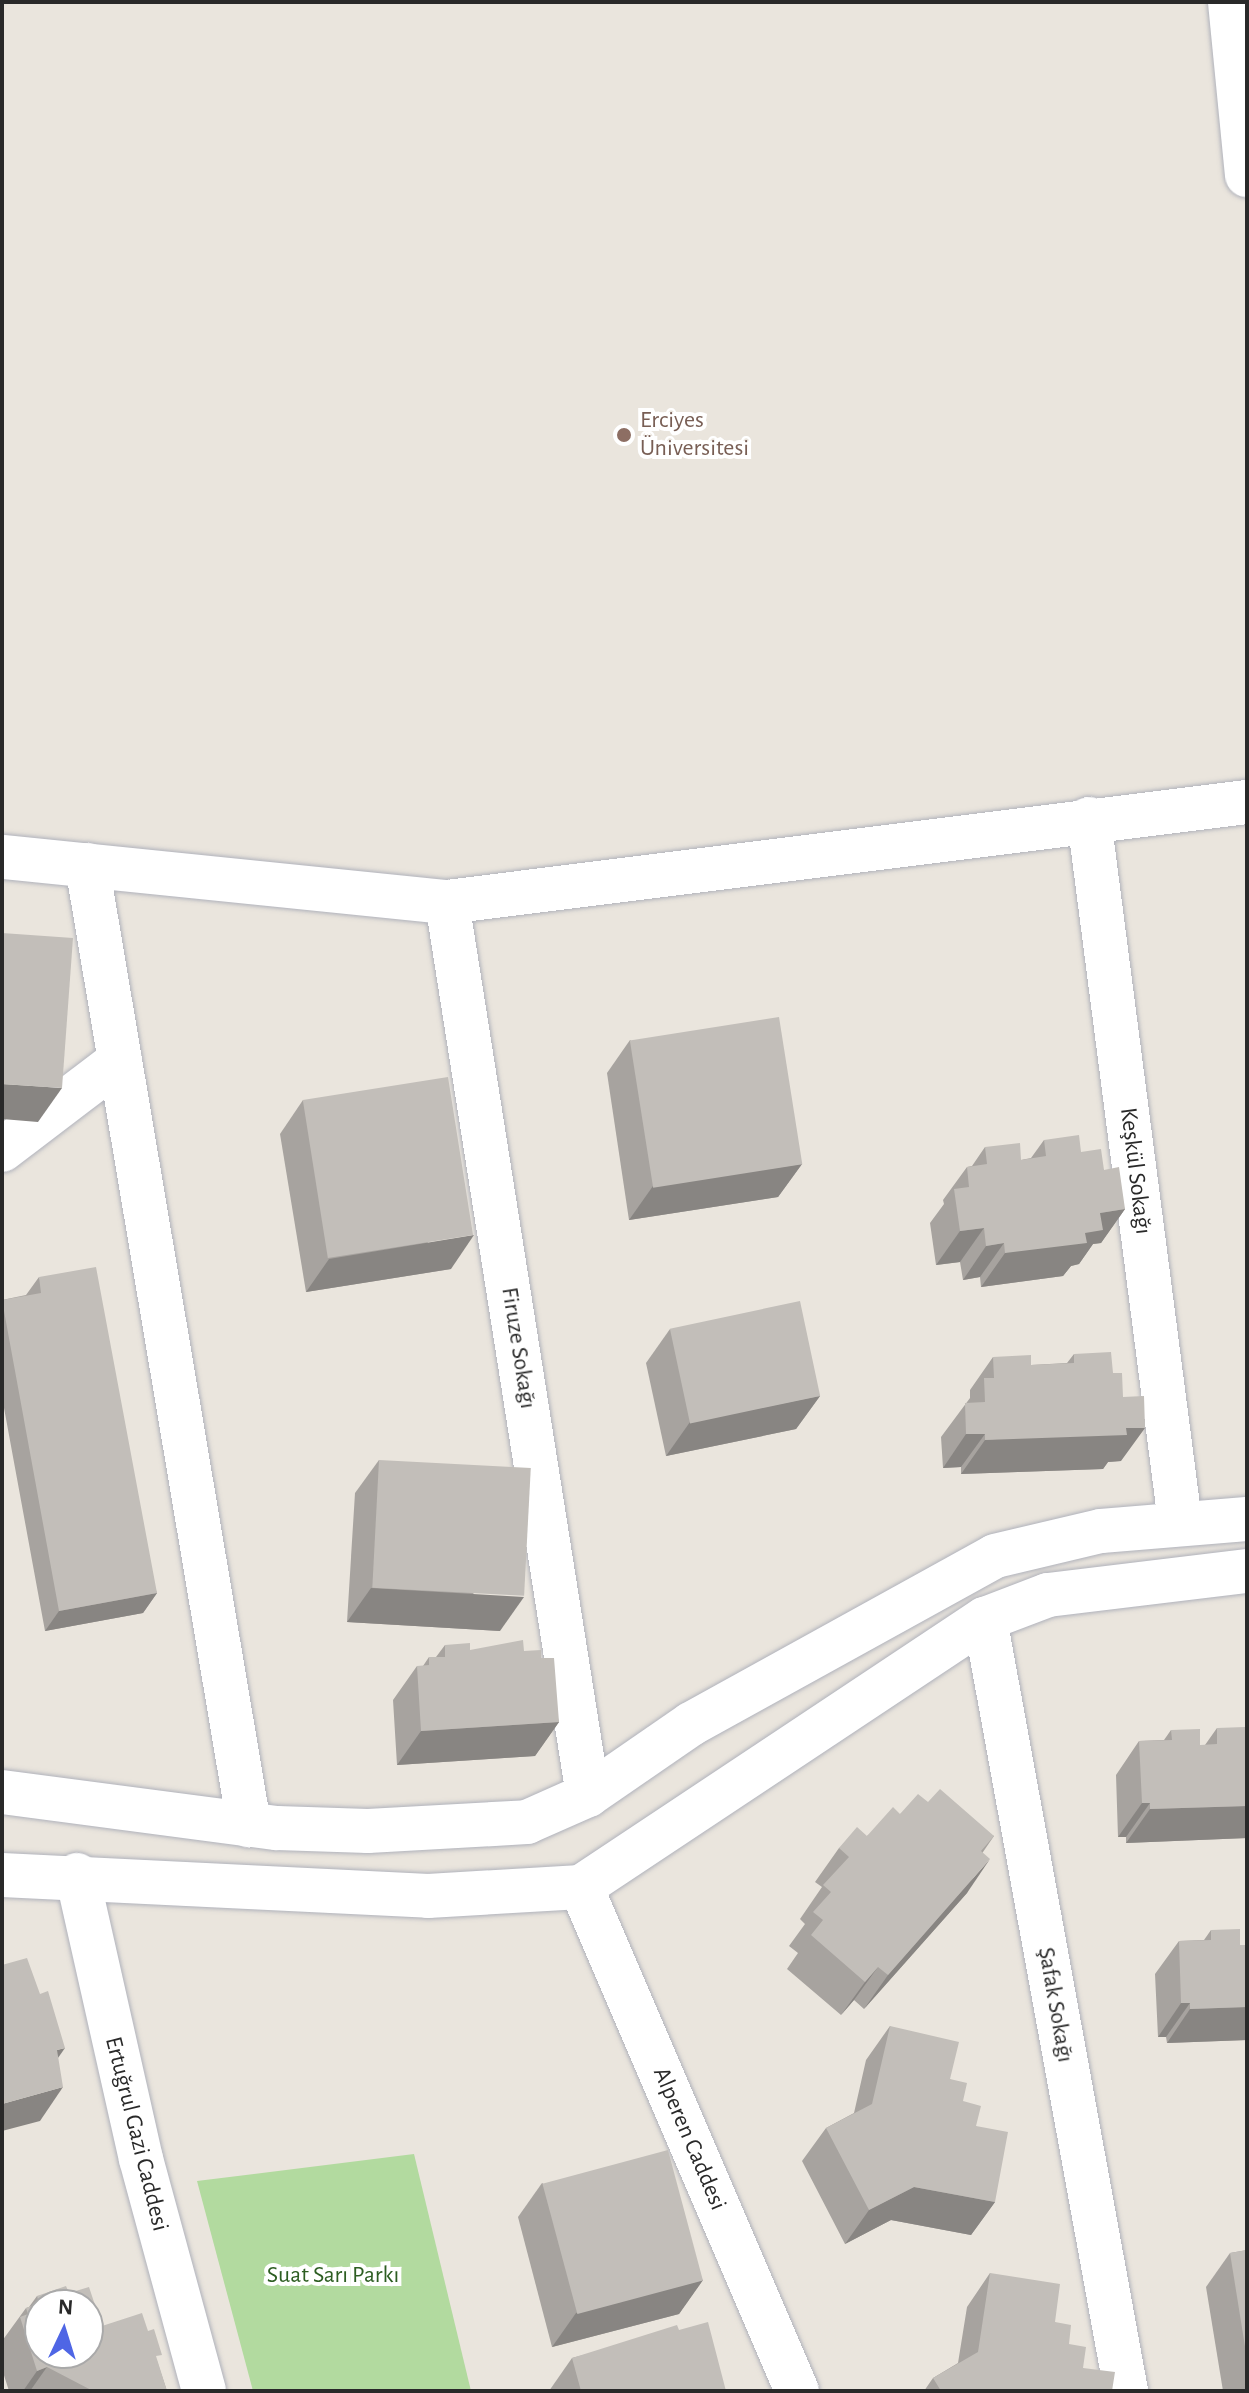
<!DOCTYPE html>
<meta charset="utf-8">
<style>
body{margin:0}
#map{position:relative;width:1249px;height:2393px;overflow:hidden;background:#eae5dd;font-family:"Alegreya Sans",sans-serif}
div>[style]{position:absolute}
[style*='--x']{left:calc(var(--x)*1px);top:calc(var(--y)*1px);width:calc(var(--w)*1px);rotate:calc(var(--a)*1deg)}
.green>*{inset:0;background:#b2da9f}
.roads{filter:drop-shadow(0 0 2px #b0b2bb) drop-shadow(0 0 2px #b0b2bb)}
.minor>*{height:44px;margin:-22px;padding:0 22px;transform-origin:22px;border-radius:22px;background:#fff}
.tertiary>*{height:44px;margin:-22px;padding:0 22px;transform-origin:22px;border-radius:22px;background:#fff}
.wall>*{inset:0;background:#a7a39f}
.shaded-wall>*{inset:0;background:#888582}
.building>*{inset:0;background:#c2beb9;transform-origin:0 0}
.dots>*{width:22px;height:22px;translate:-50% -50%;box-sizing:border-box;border:4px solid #fff;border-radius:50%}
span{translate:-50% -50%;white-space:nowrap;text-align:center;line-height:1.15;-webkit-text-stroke:8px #fff;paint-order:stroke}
.education-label{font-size:24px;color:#785e54}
.left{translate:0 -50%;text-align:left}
.street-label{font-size:24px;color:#292929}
.park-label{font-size:24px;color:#2d5e22}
.frame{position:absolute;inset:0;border:4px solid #292929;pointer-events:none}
.north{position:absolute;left:24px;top:2289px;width:80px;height:80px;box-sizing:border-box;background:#fff;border:2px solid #a9a9a9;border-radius:50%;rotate:4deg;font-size:22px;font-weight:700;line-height:32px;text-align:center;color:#292929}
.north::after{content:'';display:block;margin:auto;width:28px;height:36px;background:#4f66e5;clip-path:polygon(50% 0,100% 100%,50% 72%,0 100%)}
</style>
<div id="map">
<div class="green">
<div style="clip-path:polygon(414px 2154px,471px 2391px,253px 2391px,197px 2181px)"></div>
</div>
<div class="roads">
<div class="minor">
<div style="--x:1230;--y:2;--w:174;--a:84.4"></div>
<div style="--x:1089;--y:819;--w:709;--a:82.62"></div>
<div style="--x:3;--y:857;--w:446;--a:5.8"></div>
<div style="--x:447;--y:902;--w:806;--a:-7.13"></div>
<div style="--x:87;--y:865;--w:974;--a:80.42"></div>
<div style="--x:447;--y:902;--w:904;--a:81.03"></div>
<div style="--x:2;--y:1150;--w:148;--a:-37.3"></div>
<div style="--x:985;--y:1619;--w:785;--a:79.65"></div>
<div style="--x:77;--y:1875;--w:291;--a:77.3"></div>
<div style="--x:141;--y:2159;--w:240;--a:74.8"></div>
</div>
<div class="tertiary">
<div style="--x:2;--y:1792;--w:277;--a:7.5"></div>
<div style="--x:277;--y:1828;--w:91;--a:1.9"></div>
<div style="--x:368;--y:1831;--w:159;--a:-3.2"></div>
<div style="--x:527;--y:1822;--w:67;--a:-23.9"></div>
<div style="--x:588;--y:1795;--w:125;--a:-34.6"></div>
<div style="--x:691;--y:1724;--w:347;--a:-28.9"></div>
<div style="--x:995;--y:1556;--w:109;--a:-13.3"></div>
<div style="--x:1101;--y:1531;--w:146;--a:-4.7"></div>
<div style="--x:2;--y:1875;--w:427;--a:2.8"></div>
<div style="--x:428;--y:1896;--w:153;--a:-3.4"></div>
<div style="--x:581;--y:1887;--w:485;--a:-33.6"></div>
<div style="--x:985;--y:1619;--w:67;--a:-20.9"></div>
<div style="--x:1048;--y:1595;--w:200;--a:-6.9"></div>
<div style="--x:581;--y:1887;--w:548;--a:66.8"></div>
</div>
</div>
<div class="wall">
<div style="clip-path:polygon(630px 1040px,802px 1164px,778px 1197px,629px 1220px,607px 1073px)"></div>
<div style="clip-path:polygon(303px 1100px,451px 1269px,306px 1292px,280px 1134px)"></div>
<div style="clip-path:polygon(1044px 1140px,1081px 1152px,1104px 1170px,1125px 1209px,1101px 1243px,1093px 1244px,1079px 1264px,1071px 1266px,1063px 1276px,981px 1287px,980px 1277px,963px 1280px,960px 1262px,936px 1265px,930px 1223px,944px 1204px,943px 1200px,967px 1167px,972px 1166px,985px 1147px,1021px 1160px,1031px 1158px)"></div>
<div style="clip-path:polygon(39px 1277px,157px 1593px,143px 1613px,45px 1631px,2px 1397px,2px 1300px,26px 1295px)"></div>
<div style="clip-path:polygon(670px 1329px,820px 1396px,796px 1429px,666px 1456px,646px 1363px)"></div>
<div style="clip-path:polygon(1074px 1354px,1113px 1373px,1121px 1461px,1108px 1462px,1103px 1469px,961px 1474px,961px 1467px,943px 1468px,941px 1437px,970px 1398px,970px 1390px,993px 1357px,1031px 1365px,1067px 1363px)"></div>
<div style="clip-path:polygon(379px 1460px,500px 1631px,347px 1622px,355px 1493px)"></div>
<div style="clip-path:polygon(445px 1645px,470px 1650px,524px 1651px,541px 1658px,559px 1722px,535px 1756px,397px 1765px,393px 1700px,417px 1666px,423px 1666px,429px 1657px,436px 1657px)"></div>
<div style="clip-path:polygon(1217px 1728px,1247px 1737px,1247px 1838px,1126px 1843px,1126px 1837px,1118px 1837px,1116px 1775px,1139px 1741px,1164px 1740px,1171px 1730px,1200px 1745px,1205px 1745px)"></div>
<div style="clip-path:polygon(928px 1802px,994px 1836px,983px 1852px,967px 1893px,864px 2009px,854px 2000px,841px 2015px,787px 1969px,798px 1953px,789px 1946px,805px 1924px,800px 1919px,822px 1887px,815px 1882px,839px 1848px,867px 1836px,900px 1814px)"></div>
<div style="clip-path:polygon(1211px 1930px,1240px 1945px,1245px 1945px,1247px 1941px,1247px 2040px,1167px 2043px,1166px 2037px,1158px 2037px,1155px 1974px,1179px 1941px,1204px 1940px)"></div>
<div style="clip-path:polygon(890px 2026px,950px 2079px,976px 2126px,995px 2202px,971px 2235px,891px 2220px,845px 2244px,802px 2161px,826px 2128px,854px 2113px,866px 2060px)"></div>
<div style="clip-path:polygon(542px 2183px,703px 2280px,679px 2314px,552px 2347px,518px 2217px)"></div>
<div style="clip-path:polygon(1247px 2250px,1247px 2391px,1223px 2391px,1206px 2287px,1230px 2253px)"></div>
<div style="clip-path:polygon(990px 2273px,1055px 2322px,1083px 2368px,1112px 2391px,924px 2391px,933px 2378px,958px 2363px,967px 2307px)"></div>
<div style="clip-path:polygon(69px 2293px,102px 2326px,157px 2361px,167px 2391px,9px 2391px,2px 2369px,2px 2341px,26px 2308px,29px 2307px,37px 2296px)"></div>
<div style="clip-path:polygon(679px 2330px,726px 2391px,549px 2391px,572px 2358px)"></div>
</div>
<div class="shaded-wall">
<div style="clip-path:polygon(2px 1084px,62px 1088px,38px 1122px,2px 1119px)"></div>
<div style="clip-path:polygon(802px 1164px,778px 1197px,629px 1220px,653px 1186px)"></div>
<div style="clip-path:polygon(1125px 1209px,1101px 1243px,1093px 1244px,1079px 1264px,1071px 1266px,1063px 1276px,981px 1287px,1005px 1253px,1100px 1213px)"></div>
<div style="clip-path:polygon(984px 1228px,960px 1262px,936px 1265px,960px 1231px)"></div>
<div style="clip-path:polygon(474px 1235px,451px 1269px,306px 1292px,329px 1259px)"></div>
<div style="clip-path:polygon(1004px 1243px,980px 1277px,963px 1280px,986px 1246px)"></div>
<div style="clip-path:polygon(820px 1396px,796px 1429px,666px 1456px,690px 1422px)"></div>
<div style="clip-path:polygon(1126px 1428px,1145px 1428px,1121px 1461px,1108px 1462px,1103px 1469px,961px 1474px,985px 1440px)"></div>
<div style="clip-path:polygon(966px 1434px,985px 1434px,961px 1467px,943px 1468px)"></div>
<div style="clip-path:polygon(371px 1588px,524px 1597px,500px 1631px,347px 1622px)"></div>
<div style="clip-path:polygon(157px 1593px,143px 1613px,45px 1631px,59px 1611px)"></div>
<div style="clip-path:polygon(559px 1722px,535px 1756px,397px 1765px,421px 1731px)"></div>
<div style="clip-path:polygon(1142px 1803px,1150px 1803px,1126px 1837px,1118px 1837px)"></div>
<div style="clip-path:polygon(1247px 1806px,1247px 1838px,1126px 1843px,1150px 1809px)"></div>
<div style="clip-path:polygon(990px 1859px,967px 1893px,864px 2009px,888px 1975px)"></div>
<div style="clip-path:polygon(878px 1967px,854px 2000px,841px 2015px,865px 1982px)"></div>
<div style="clip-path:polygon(1181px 2003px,1190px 2003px,1166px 2037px,1158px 2037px)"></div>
<div style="clip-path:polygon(1247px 2007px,1247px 2040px,1167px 2043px,1190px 2009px)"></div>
<div style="clip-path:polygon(65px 2048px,41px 2082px,57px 2050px)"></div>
<div style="clip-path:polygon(63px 2087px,40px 2121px,2px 2131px,2px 2104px)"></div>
<div style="clip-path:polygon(914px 2187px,995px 2202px,971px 2235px,891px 2220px,845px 2244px,869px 2210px)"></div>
<div style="clip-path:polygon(703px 2280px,679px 2314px,552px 2347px,576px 2313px)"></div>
<div style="clip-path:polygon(47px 2367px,30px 2391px,23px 2391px,37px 2371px)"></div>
</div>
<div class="building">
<div style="clip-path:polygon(2px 933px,73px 938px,62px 1088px,2px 1084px)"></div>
<div style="left:779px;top:1017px;width:149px;height:151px;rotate:81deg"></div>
<div style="left:448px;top:1077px;width:160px;height:147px;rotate:81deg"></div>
<div style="clip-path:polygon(1079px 1135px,1081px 1152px,1101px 1149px,1104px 1170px,1119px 1167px,1125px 1209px,1100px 1213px,1103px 1230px,1085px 1233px,1087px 1243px,1005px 1253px,1004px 1243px,986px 1246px,984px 1228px,960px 1231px,954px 1189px,969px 1187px,967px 1167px,987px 1164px,985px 1147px,1020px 1143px,1021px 1160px,1046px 1156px,1044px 1140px)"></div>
<div style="clip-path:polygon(96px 1267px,157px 1593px,59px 1611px,2px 1300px,41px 1293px,39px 1277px)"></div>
<div style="left:800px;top:1301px;width:97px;height:133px;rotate:78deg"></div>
<div style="clip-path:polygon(1111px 1352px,1113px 1373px,1122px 1373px,1123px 1397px,1144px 1396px,1145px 1428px,1126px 1428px,1127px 1435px,985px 1440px,985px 1434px,966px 1434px,965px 1403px,985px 1402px,984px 1378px,994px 1378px,993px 1357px,1031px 1355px,1031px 1365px,1074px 1363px,1074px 1354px)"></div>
<div style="left:379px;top:1460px;width:152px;height:128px;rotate:3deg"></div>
<div style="clip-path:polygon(523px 1640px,524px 1651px,541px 1650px,541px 1658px,554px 1658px,559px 1722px,421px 1731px,417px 1666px,429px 1665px,429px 1657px,445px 1657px,445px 1645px,470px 1643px,470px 1650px)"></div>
<div style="clip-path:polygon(1245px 1727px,1246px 1737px,1247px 1737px,1247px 1806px,1150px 1809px,1150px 1803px,1142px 1803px,1139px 1741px,1172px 1740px,1171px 1730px,1200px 1729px,1200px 1745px,1217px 1744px,1217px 1728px)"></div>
<div style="clip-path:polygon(940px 1789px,994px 1836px,981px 1851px,990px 1859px,888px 1975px,878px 1967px,865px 1982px,811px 1935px,823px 1920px,813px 1912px,831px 1892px,823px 1885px,849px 1857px,839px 1848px,857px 1827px,867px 1836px,893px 1807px,900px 1814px,918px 1794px,928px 1802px)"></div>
<div style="clip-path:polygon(1240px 1929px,1240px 1945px,1247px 1945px,1247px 2007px,1190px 2009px,1190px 2003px,1181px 2003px,1179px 1941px,1211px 1940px,1211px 1930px)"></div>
<div style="clip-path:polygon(27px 1958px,40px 1994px,48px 1991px,65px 2048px,57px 2050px,63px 2087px,2px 2104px,2px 1965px)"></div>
<div style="clip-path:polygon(890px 2026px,959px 2042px,950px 2079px,967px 2083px,963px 2101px,981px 2106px,976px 2126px,1008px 2132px,995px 2202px,914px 2187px,869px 2210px,826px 2128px,872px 2104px)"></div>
<div style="left:668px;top:2150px;width:135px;height:130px;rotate:75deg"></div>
<div style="clip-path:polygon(1247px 2250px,1247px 2359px,1230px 2253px)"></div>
<div style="clip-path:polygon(990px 2273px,1060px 2284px,1055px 2322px,1071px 2325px,1069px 2344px,1086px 2347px,1083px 2368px,1115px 2372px,1112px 2391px,941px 2391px,933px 2378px,978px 2352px)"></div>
<div style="clip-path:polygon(evenodd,66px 2286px,69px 2293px,89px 2287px,102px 2326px,142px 2313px,148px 2331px,154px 2329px,162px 2355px,156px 2356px,167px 2391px,93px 2391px,47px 2367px,37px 2371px,20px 2317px,28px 2314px,26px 2308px,39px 2303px,37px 2296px,66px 2286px,40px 2305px,88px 2305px,88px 2353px,40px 2353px,40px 2305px)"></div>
<div style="clip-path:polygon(708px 2322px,726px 2391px,581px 2391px,572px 2358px,677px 2325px,679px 2330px)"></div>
</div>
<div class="dots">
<div style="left:624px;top:435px;background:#8d6e63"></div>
</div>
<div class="education-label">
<span class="left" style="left:640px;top:435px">Erciyes<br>Üniversitesi</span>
</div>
<div class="street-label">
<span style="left:1135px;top:1171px;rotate:83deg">Keşkül Sokağı</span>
<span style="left:518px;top:1348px;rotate:81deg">Firuze Sokağı</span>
<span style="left:1055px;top:2005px;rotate:80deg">Şafak Sokağı</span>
<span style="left:136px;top:2134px;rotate:76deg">Ertuğrul Gazi Caddesi</span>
<span style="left:689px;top:2139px;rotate:67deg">Alperen Caddesi</span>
</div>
<div class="park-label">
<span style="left:333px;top:2276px">Suat Sarı Parkı</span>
</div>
<div class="frame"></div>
<div class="north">N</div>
</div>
